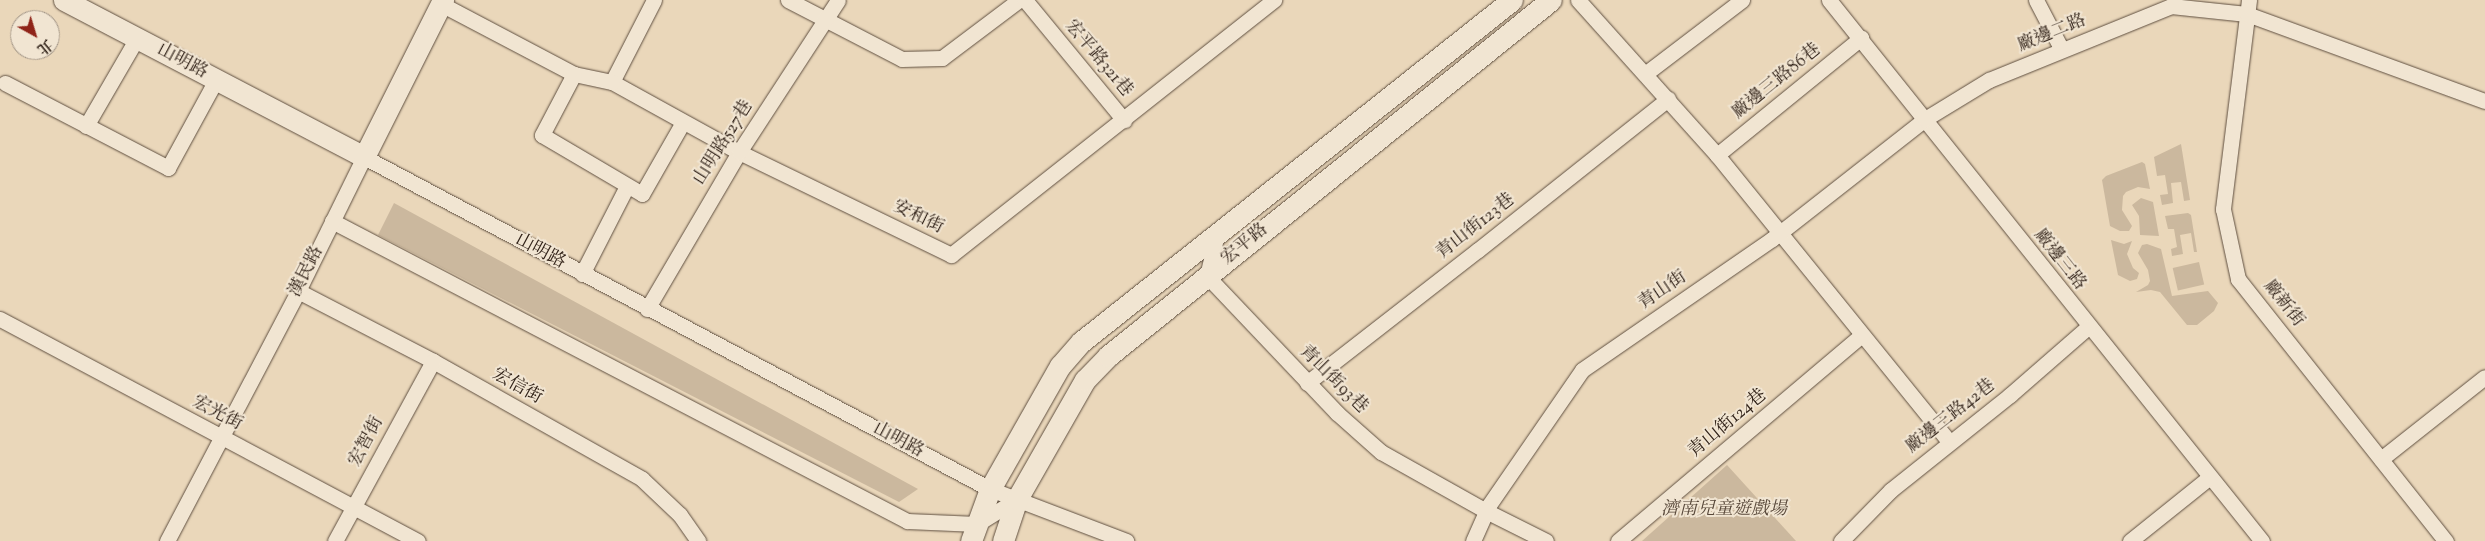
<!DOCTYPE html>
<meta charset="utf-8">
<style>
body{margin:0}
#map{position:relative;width:2485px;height:541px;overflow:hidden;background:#ead7ba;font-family:"Sorts Mill Goudy","Noto Serif TC",serif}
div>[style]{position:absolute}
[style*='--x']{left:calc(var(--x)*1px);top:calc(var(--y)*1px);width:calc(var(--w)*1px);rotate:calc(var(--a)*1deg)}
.green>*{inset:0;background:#cbb89e;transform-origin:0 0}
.roads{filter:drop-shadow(0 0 1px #5f4f40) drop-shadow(0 0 1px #5f4f40)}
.street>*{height:15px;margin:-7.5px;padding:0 7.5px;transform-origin:7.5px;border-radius:7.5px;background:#f1e5d2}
.secondary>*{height:21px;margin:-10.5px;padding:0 10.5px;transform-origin:10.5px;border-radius:10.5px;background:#f1e5d2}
span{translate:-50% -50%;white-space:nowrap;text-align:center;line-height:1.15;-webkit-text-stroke:4px #f1e5d2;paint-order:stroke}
.street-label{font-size:18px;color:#312218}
.park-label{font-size:18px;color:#58483a;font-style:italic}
.north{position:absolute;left:10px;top:10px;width:50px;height:50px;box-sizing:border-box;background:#f1e5d2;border:1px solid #a49788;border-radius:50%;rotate:141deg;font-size:14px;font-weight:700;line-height:20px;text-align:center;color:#312218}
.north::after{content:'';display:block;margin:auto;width:18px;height:22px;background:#8f2418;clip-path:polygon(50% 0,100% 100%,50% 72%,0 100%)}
</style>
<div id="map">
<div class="green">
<div style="clip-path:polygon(2181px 144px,2190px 200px,2184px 201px,2181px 182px,2171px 183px,2173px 203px,2162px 205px,2160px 195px,2168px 194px,2165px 175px,2157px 176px,2154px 157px)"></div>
<div style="clip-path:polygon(2142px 162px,2145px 164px,2150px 189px,2138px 187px,2126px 192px,2123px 196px,2122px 210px,2132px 226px,2129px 231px,2120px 231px,2110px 226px,2102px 180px,2106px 176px)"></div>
<div style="clip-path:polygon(2141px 198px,2153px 202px,2159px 236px,2140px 235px,2139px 216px,2132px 205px)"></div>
<div style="clip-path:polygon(394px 203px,918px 489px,899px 502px,378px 235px)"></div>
<div style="clip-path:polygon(2188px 213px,2191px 215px,2197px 252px,2194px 252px,2191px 233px,2180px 235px,2183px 254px,2172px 256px,2171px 249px,2177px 247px,2174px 229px,2168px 229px,2165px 216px)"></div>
<div style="clip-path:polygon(2111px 240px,2124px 244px,2132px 241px,2127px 254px,2133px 268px,2139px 273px,2137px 279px,2130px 281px,2118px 275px)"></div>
<div style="clip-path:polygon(2147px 244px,2161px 249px,2172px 296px,2208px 291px,2218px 303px,2214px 311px,2197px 325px,2187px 325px,2160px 292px,2151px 290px,2136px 292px,2148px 285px,2150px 281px,2148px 270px,2138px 253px,2142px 245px)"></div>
<div style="left:2199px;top:262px;width:23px;height:27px;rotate:77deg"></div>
<div style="clip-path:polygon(1727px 465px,1796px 541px,1642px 541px)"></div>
</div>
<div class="roads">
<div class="street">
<div style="--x:654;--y:0;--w:92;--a:117.1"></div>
<div style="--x:612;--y:82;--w:145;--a:28.9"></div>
<div style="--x:739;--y:152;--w:236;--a:25.9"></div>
<div style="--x:951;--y:255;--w:412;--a:-38.3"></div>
<div style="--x:788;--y:0;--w:128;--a:27.4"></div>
<div style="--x:902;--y:59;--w:40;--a:-1.4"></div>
<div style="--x:942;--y:58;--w:96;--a:-37"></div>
<div style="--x:1025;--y:0;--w:156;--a:50.5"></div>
<div style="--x:1578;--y:0;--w:208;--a:48.1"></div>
<div style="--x:1717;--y:155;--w:368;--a:51"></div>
<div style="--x:1829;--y:0;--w:693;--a:51.33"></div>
<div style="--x:2036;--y:0;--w:56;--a:62.5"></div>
<div style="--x:2249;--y:0;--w:211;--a:97.1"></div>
<div style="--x:2223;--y:209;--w:72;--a:77.9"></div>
<div style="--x:2238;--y:279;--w:335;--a:51.6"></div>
<div style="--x:441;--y:4;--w:150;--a:27.8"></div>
<div style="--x:574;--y:74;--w:39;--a:12"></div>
<div style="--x:574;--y:74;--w:69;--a:117.7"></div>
<div style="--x:542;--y:135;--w:116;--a:30.5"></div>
<div style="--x:642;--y:194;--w:83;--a:-60.3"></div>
<div style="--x:1645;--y:74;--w:122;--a:-37.3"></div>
<div style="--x:5;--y:83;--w:184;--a:27.5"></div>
<div style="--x:168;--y:168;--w:100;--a:-61.4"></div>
<div style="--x:86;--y:126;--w:102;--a:-59.9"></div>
<div style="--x:1717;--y:155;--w:186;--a:-39.1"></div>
<div style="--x:332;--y:221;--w:649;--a:27.55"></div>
<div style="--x:907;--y:521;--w:70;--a:2.5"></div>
<div style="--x:977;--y:524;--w:47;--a:-32"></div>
<div style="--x:1217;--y:234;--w:43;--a:103.4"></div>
<div style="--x:1207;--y:276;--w:189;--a:46.5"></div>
<div style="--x:1337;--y:413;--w:59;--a:41.6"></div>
<div style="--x:1381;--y:452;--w:120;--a:29.3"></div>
<div style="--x:1486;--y:511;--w:67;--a:26.6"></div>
<div style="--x:582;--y:274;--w:99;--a:-62.9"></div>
<div style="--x:298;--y:291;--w:152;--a:27.4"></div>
<div style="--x:433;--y:361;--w:240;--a:29.4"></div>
<div style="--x:642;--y:479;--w:52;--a:43.5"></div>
<div style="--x:680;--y:515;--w:32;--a:55"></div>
<div style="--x:647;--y:309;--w:182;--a:-59.6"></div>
<div style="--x:739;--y:152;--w:181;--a:-56.9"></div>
<div style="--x:0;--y:319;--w:473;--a:28"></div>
<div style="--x:1307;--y:383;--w:217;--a:-37.9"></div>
<div style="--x:1478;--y:250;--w:243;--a:-38.5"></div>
<div style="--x:2381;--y:459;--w:132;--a:-38.3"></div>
<div style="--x:167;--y:541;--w:282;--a:-62.3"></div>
<div style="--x:298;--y:291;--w:149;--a:-63.8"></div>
<div style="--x:364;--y:157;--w:709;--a:27.94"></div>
<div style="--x:990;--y:489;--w:146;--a:20.9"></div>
<div style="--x:335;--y:541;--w:205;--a:-61.4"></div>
<div style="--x:1473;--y:541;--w:39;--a:-66"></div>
<div style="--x:1489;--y:505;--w:164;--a:-55.4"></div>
<div style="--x:1582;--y:370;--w:231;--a:-34.6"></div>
<div style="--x:1772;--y:239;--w:194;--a:-38.1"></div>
<div style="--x:1925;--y:119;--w:75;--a:-31.4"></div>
<div style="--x:1989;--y:80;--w:196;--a:-22.1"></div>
<div style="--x:2171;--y:6;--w:76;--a:6"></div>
<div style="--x:2247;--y:14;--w:253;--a:20.1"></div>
<div style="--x:1618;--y:541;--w:319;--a:-40.2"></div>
<div style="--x:1841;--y:541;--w:71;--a:-45.6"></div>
<div style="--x:1891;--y:490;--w:152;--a:-38.6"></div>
<div style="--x:2010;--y:395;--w:103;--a:-41.1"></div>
<div style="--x:2130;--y:541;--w:102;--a:-38.7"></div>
</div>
<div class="secondary">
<div style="--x:64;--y:0;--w:339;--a:27.6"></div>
<div style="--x:364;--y:157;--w:176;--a:-63.3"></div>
<div style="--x:971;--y:541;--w:55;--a:-69.9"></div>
<div style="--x:990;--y:489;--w:142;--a:-60.4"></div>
<div style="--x:1060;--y:366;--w:32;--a:-49"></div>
<div style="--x:1081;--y:342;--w:550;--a:-38.43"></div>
<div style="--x:1003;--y:541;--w:44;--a:-71.6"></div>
<div style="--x:1017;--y:499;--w:137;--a:-60.3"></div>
<div style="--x:1085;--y:380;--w:33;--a:-46"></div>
<div style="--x:1108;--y:356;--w:568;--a:-38.79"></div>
</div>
</div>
<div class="street-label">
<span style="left:2052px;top:34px;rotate:-22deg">廠邊二路</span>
<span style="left:1098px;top:59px;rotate:50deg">宏平路321巷</span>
<span style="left:182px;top:62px;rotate:28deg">山明路</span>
<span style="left:1777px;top:82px;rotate:-39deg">廠邊三路86巷</span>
<span style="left:724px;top:143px;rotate:-58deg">山明路527巷</span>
<span style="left:918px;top:218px;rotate:26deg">安和街</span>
<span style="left:1476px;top:227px;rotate:-38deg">青山街123巷</span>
<span style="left:1245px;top:245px;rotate:-39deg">宏平路</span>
<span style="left:540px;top:252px;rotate:28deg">山明路</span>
<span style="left:2059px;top:260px;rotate:52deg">廠邊三路</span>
<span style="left:307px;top:272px;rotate:-63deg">漢民路</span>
<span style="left:1663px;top:291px;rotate:-34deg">青山街</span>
<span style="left:2283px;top:304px;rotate:52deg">廠新街</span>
<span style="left:1333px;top:380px;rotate:45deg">青山街93巷</span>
<span style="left:517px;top:387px;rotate:29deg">宏信街</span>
<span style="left:217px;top:414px;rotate:28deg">宏光街</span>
<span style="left:1951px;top:417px;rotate:-38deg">廠邊三路42巷</span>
<span style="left:1728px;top:424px;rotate:-40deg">青山街124巷</span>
<span style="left:898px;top:441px;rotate:28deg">山明路</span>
<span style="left:367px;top:442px;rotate:-62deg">宏智街</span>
</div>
<div class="park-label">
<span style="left:1724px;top:510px">濟南兒童遊戲場</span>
</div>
<div class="north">北</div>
</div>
